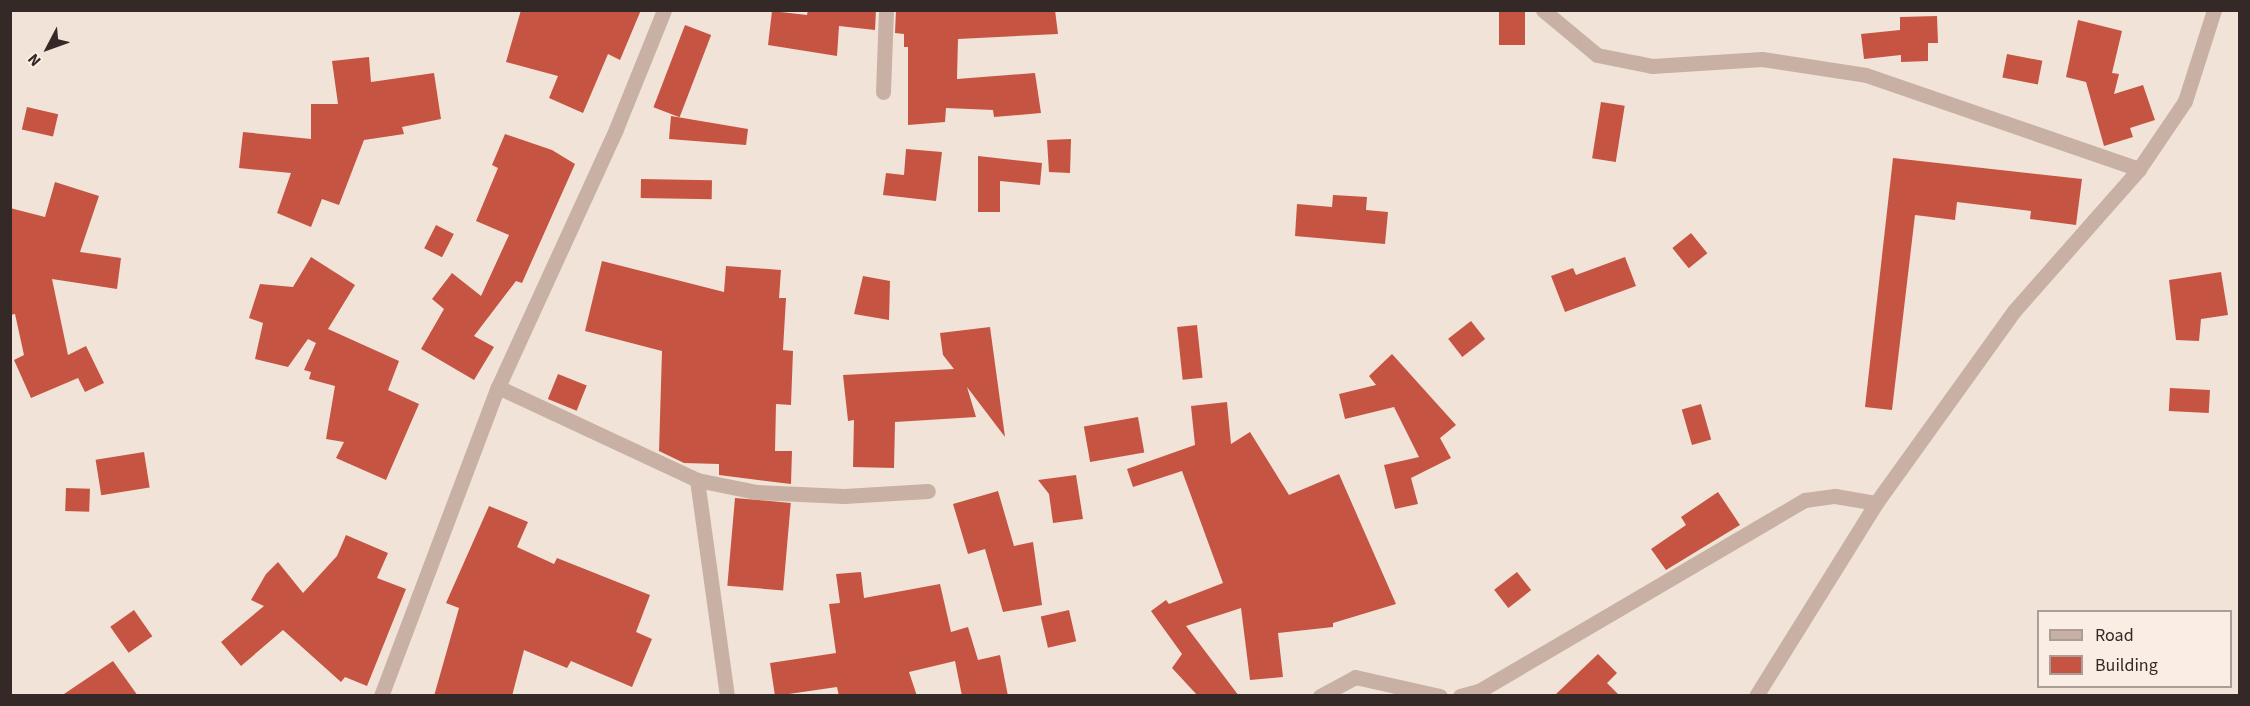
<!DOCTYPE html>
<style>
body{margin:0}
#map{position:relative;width:2250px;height:706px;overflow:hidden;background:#f1e3d8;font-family:"Source Sans 3",sans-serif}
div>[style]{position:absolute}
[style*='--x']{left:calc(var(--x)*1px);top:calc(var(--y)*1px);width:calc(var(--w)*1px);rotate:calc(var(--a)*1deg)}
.building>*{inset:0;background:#c55542;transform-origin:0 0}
.minor>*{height:15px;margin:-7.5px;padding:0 7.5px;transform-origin:7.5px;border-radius:7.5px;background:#c8b1a4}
span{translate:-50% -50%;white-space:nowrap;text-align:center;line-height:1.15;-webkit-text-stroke:5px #f9ede4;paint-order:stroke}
.frame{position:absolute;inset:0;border:12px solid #342926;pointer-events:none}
.legend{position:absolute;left:2037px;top:610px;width:195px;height:78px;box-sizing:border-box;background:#f9ede4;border:2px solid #aa9f98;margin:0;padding:8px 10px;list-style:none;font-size:18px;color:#342926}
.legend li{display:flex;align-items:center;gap:12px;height:30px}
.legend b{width:30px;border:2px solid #aa9f98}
.north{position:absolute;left:18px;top:18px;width:60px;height:60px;-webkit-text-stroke:4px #f9ede4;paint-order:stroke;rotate:229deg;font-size:16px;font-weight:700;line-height:24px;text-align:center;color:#342926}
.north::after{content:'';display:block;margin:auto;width:21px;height:27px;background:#342926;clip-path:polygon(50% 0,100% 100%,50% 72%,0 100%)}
</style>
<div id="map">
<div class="building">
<div style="clip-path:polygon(521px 10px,641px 10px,620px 60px,608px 54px,583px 113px,549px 98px,558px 76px,506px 62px)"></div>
<div style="clip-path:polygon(808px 10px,876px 10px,875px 30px,839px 26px,837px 56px,768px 45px,772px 11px,807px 15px)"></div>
<div style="clip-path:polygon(896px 10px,1055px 10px,1058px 34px,958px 39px,957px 79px,1035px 73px,1041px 113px,994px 117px,993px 110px,946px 108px,945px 122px,908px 125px,908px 47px,904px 47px,904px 34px,895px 33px)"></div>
<div style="left:1499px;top:10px;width:26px;height:35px"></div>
<div style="clip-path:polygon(1937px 16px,1938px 43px,1928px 43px,1928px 61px,1901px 62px,1901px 55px,1864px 59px,1861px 34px,1900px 30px,1900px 17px)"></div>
<div style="clip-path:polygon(2078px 20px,2122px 31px,2112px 73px,2119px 74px,2114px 94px,2143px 85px,2155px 120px,2130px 128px,2133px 137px,2104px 146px,2086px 82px,2066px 77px)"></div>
<div style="left:685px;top:25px;width:28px;height:88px;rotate:21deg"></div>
<div style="left:2007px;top:54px;width:36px;height:24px;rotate:11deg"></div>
<div style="clip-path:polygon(369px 57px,371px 82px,434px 73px,441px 119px,402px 127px,404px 134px,364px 140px,339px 205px,322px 199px,311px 227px,277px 213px,291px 173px,239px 168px,243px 132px,311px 139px,311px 104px,338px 104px,332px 61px)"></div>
<div style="left:1601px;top:102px;width:24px;height:57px;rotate:9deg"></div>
<div style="left:27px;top:107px;width:32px;height:23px;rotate:13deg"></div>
<div style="clip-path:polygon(671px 116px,748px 129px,746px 145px,669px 139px)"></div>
<div style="clip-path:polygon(505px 134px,552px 150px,575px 164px,522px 283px,516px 281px,474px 336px,494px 347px,474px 380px,421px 349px,444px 309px,432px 299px,452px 273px,481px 296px,509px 235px,476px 221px,498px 168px,492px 165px)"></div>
<div style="clip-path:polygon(1071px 139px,1070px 173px,1049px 172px,1047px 140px)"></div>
<div style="clip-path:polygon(906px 149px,942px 152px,936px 201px,883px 195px,886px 173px,904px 175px)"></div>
<div style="clip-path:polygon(978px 156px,1042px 163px,1040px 185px,1000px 181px,1000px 212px,978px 212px)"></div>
<div style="clip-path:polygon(1893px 158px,2082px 179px,2076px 225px,2030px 219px,2031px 211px,1957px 202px,1955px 220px,1915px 215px,1892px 410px,1865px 407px)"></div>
<div style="left:641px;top:179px;width:71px;height:19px;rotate:1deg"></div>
<div style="clip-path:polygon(55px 182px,99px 196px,80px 252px,121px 258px,117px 289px,52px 279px,68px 355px,86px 346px,104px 383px,85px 392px,78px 378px,31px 398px,14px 360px,24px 355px,15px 314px,10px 315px,10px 208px,45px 217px)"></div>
<div style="clip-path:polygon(1333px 195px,1367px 197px,1366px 210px,1388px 212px,1385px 244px,1295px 236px,1297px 204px,1332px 207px)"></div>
<div style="left:436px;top:225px;width:20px;height:26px;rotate:27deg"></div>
<div style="left:1691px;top:233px;width:26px;height:24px;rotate:51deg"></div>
<div style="clip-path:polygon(311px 257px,355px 285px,328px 329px,399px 361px,388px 390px,419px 404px,386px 480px,336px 458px,344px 442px,326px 439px,335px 386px,309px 379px,311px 372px,304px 370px,316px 343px,308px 339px,288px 367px,255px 359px,263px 323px,249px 318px,260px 284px,293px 287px)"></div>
<div style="clip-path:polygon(1625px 257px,1636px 286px,1565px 312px,1551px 276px,1573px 268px,1576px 275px)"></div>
<div style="clip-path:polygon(602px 261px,724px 292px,726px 266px,781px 270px,779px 298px,786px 298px,783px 350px,793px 351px,791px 405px,776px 404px,775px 451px,792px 451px,791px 484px,719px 475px,719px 464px,684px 463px,659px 451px,662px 351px,585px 331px)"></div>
<div style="clip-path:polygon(2221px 272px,2228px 315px,2201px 319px,2199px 341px,2176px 340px,2169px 280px)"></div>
<div style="clip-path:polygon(863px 276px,890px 281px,889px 320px,854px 314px)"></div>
<div style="left:1471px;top:321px;width:23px;height:29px;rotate:52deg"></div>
<div style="left:1197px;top:325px;width:53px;height:20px;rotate:84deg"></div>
<div style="clip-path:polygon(990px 327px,1005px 437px,967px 387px,976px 417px,895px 422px,894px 468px,853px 467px,854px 420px,848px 421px,843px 375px,954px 369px,943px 355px,940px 333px)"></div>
<div style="clip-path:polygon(1392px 354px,1456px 425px,1440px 438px,1451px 458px,1411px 478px,1418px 504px,1395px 509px,1384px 465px,1419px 457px,1394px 407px,1345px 419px,1339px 394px,1376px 385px,1369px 376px)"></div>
<div style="left:558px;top:374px;width:31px;height:27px;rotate:22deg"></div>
<div style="left:2170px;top:388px;width:40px;height:23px;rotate:3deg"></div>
<div style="clip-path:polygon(1227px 402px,1231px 444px,1250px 432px,1289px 495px,1339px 474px,1396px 604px,1333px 623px,1333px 627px,1278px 633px,1283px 677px,1250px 680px,1241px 608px,1186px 626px,1239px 696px,1198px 696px,1172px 668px,1182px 654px,1151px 611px,1166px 600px,1169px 604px,1223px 583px,1182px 471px,1133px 487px,1127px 469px,1195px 445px,1191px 406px)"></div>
<div style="left:1701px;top:404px;width:37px;height:20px;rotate:74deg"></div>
<div style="left:1138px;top:417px;width:36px;height:55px;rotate:80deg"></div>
<div style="left:144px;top:452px;width:36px;height:49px;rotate:81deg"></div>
<div style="clip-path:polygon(1076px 475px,1083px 519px,1053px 523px,1049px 494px,1038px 480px)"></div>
<div style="left:66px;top:488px;width:24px;height:23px;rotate:2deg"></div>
<div style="clip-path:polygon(998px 491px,1014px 546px,1033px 542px,1042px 605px,1003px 612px,985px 549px,968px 554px,953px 504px)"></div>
<div style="clip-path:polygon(1718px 492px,1740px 525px,1666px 570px,1651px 549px,1686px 525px,1681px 517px)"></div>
<div style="left:735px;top:498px;width:56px;height:88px;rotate:5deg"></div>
<div style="clip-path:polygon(489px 506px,528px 522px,517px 547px,554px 564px,557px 558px,650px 595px,636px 632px,652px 639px,632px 687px,571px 661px,567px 668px,524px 650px,512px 696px,434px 696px,459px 608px,446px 603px)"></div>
<div style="clip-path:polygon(346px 535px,388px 553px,377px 578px,406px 589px,367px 686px,345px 677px,341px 682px,283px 630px,241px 666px,221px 642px,264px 606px,251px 600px,266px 574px,278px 562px,303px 593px,337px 556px)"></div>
<div style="clip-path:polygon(861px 572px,864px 598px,940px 584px,951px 632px,968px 627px,978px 660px,1000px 655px,1008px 696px,962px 696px,955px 661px,909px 672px,917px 696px,839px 696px,837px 687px,775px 696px,770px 663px,836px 653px,829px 604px,840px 603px,836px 574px)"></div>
<div style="left:1517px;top:572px;width:23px;height:29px;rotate:52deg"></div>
<div style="left:134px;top:610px;width:32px;height:29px;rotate:55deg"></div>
<div style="left:1069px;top:610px;width:32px;height:29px;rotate:77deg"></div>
<div style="clip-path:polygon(1598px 654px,1617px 673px,1607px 683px,1620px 696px,1555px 695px)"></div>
<div style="clip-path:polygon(113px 661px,138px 696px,61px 696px)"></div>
</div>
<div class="minor">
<div style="--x:1543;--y:10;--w:70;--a:39.8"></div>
<div style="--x:1597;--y:55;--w:56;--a:11.3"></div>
<div style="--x:1652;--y:66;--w:110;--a:-3.6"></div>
<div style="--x:1762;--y:59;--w:105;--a:8.7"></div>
<div style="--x:1866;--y:75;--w:289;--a:19"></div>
<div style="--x:883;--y:92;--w:82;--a:-87.9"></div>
<div style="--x:498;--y:387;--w:220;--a:25"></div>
<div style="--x:697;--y:480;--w:60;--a:11.5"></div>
<div style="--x:756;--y:492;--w:88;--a:2.6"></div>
<div style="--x:844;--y:496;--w:84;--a:-3.4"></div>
<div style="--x:697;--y:480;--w:218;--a:82.1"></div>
<div style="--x:381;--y:696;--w:330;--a:-69.3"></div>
<div style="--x:498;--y:387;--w:284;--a:-65.4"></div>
<div style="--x:616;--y:129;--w:128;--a:-68"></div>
<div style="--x:1320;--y:696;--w:40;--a:-28"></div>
<div style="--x:1355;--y:677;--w:87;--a:12.6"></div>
<div style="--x:1460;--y:696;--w:20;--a:-15"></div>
<div style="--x:1479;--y:691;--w:378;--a:-30.4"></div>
<div style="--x:1805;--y:500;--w:30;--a:-8"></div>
<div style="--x:1835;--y:496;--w:42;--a:9.7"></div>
<div style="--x:1756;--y:696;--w:227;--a:-58.1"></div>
<div style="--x:1876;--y:503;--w:236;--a:-54.3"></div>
<div style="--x:2014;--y:311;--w:189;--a:-48.6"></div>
<div style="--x:2139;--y:169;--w:82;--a:-55.9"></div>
<div style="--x:2185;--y:101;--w:96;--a:-72.3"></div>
</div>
<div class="frame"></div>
<ul class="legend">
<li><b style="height:8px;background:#c8b1a4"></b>Road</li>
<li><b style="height:16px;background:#c55542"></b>Building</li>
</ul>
<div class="north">N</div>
</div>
